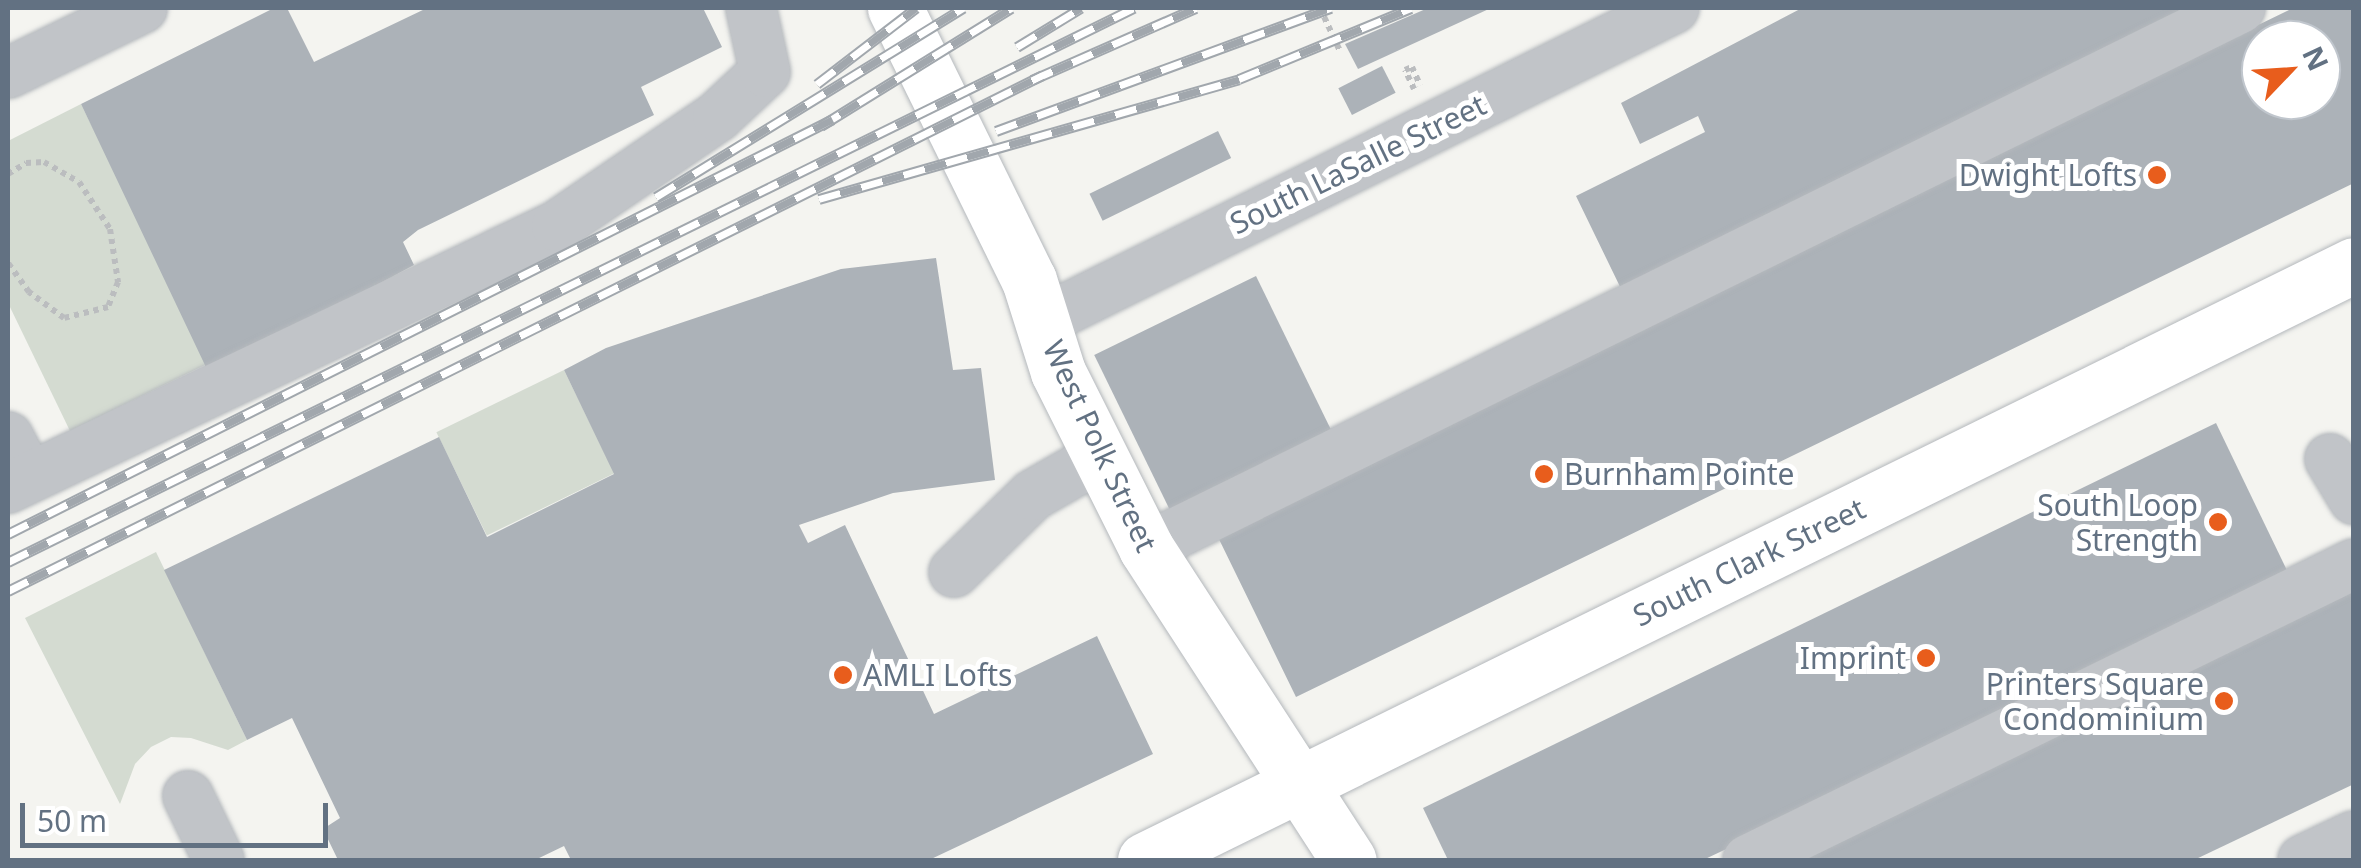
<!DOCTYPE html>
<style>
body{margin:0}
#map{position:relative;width:2361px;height:868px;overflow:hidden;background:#f4f4f0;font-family:"Noto Sans",sans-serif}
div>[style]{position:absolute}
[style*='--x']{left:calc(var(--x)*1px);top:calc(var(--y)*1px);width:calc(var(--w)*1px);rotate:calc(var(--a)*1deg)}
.green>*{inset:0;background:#d4dbd1;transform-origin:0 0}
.building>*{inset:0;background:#acb2b8;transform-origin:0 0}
.path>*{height:6px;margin-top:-3px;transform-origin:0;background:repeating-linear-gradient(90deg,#bbbdbf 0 5px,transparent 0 10px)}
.roads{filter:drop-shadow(0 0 2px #b4b8bc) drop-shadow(0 0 2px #b4b8bc)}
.minor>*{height:50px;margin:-25px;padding:0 25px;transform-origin:25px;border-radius:25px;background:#c1c4c8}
.major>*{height:55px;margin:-27.5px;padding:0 27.5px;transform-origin:27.5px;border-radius:27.5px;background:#fff}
.rail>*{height:11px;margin-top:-5.5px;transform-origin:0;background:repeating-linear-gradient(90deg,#fff 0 22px,#a1a7ad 0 44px);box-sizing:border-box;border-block:2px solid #a1a7ad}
.dots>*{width:28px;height:28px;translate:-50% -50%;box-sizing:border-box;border:5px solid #fff;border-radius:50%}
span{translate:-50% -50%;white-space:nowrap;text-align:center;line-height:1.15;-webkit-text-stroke:10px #fff;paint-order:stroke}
.street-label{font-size:30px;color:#627182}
.poi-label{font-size:30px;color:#627182}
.right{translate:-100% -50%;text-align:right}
.left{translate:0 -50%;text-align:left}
.frame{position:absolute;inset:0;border:10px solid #627182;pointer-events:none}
.north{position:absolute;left:2241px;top:20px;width:100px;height:100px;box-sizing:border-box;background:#fff;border:2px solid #c0c6cd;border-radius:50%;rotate:65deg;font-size:28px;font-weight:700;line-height:40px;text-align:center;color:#627182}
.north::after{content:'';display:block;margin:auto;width:35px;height:45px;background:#e85d1c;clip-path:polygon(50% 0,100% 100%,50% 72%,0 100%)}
.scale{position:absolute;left:20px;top:803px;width:308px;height:45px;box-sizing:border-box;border:5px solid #627182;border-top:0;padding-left:12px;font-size:30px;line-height:35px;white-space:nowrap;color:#627182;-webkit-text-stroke:8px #fff;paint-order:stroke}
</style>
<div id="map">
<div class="green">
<div style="clip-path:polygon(81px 104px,209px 363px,70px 431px,8px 303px,8px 141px)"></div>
<div style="left:564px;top:370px;width:115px;height:142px;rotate:64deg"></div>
<div style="clip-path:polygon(156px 552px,247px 740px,228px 750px,191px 738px,171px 737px,151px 747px,135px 764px,120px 804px,25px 618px)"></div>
</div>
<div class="building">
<div style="clip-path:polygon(274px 8px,287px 8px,314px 62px,427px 8px,703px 8px,722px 47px,641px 87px,654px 115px,418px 230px,403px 242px,414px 265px,284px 334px,213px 382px,81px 104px)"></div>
<div style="clip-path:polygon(1428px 8px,1491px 8px,1358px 69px,1345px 44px)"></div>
<div style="clip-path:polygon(1802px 8px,2231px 8px,1626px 299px,1576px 196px,1705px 132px,1698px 116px,1640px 144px,1621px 103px)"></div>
<div style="clip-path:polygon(evenodd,2293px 8px,2354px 8px,2354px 183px,1296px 697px,1215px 531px,2293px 8px,2261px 40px,2321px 40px,2321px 100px,2261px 100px,2261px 40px)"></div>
<div style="left:1382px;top:66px;width:30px;height:49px;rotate:63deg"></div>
<div style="left:1218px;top:131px;width:30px;height:143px;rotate:64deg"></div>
<div style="clip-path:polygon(936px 258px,953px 370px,981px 368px,995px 480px,893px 493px,799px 525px,808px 543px,845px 525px,934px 714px,1097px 636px,1153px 754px,929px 860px,571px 860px,564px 846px,535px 860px,338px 860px,323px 829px,340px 818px,292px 718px,247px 740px,164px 570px,439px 437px,487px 537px,614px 474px,564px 370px,606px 348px,841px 269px)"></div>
<div style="left:1256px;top:276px;width:180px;height:180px;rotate:64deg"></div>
<div style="clip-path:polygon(2216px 423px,2293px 583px,1703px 860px,1448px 860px,1423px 808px)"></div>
<div style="clip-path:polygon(2354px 574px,2354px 784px,2194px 860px,1770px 860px)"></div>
</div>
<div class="path">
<div style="--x:1320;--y:8;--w:47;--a:65.1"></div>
<div style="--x:1414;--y:89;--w:21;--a:-115"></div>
<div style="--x:1405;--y:70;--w:8;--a:-23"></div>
<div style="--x:1412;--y:67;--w:20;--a:66"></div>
<div style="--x:8;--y:174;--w:21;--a:-31"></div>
<div style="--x:26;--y:163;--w:18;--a:-3"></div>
<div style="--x:44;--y:162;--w:40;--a:29.7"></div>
<div style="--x:79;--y:182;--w:56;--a:56.6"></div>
<div style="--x:110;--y:229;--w:54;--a:81.4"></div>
<div style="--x:118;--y:282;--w:27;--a:112"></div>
<div style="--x:108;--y:307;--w:45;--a:166"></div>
<div style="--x:64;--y:318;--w:44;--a:-143.4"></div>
<div style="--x:29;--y:292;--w:36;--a:-126"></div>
</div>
<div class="roads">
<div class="minor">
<div style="--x:8;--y:73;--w:149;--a:-25.9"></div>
<div style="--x:1042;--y:321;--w:705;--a:-26.35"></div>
<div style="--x:8;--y:437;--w:45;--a:62.3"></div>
<div style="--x:2330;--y:459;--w:47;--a:59"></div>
<div style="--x:8;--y:488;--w:608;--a:-25.51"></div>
<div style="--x:557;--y:226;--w:195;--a:-34.3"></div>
<div style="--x:718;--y:116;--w:64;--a:-43.1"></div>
<div style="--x:765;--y:72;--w:66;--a:-102.3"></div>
<div style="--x:1146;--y:548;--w:1220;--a:-26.27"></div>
<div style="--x:954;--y:572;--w:110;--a:-44.3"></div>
<div style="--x:1033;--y:495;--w:78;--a:-29.8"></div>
<div style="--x:188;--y:796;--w:71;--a:64.2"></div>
<div style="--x:1748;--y:860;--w:674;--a:-26.03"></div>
<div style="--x:2303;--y:860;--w:56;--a:-25.2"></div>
</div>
<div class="major">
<div style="--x:895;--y:8;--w:303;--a:63.8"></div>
<div style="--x:1029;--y:280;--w:96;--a:72.5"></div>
<div style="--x:1058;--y:372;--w:197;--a:63.4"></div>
<div style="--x:1146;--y:548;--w:372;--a:57"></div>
<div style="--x:1145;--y:860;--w:1347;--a:-26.2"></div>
</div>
</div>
<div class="rail">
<div style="--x:1017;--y:47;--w:75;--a:-31.4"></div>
<div style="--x:1032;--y:80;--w:179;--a:-23.7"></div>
<div style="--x:817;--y:84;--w:125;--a:-37.5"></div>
<div style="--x:821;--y:126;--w:224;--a:-31.8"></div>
<div style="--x:996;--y:131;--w:357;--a:-20.2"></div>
<div style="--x:656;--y:197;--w:361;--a:-31.6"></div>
<div style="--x:819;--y:199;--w:437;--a:-15.9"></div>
<div style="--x:1239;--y:79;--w:186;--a:-22.4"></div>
<div style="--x:8;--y:534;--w:923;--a:-26.7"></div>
<div style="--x:8;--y:562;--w:1255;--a:-26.2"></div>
<div style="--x:8;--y:591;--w:1156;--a:-26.5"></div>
</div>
<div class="dots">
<div style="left:2157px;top:175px;background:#e85d1c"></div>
<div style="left:1544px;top:474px;background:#e85d1c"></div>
<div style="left:2218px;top:522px;background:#e85d1c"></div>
<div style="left:1926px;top:658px;background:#e85d1c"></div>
<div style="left:843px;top:675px;background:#e85d1c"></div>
<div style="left:2224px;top:701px;background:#e85d1c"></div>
</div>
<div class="street-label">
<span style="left:1358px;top:164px;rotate:-26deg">South LaSalle Street</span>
<span style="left:1100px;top:446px;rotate:65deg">West Polk Street</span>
<span style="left:1749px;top:562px;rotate:-26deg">South Clark Street</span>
</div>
<div class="poi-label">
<span class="right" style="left:2137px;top:175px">Dwight Lofts</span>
<span class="left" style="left:1564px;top:474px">Burnham Pointe</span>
<span class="right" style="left:2198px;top:522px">South Loop<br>Strength</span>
<span class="right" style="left:1906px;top:658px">Imprint</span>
<span class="left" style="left:863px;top:675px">AMLI Lofts</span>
<span class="right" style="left:2204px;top:701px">Printers Square<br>Condominium</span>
</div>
<div class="frame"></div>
<div class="north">N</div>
<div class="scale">50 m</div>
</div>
